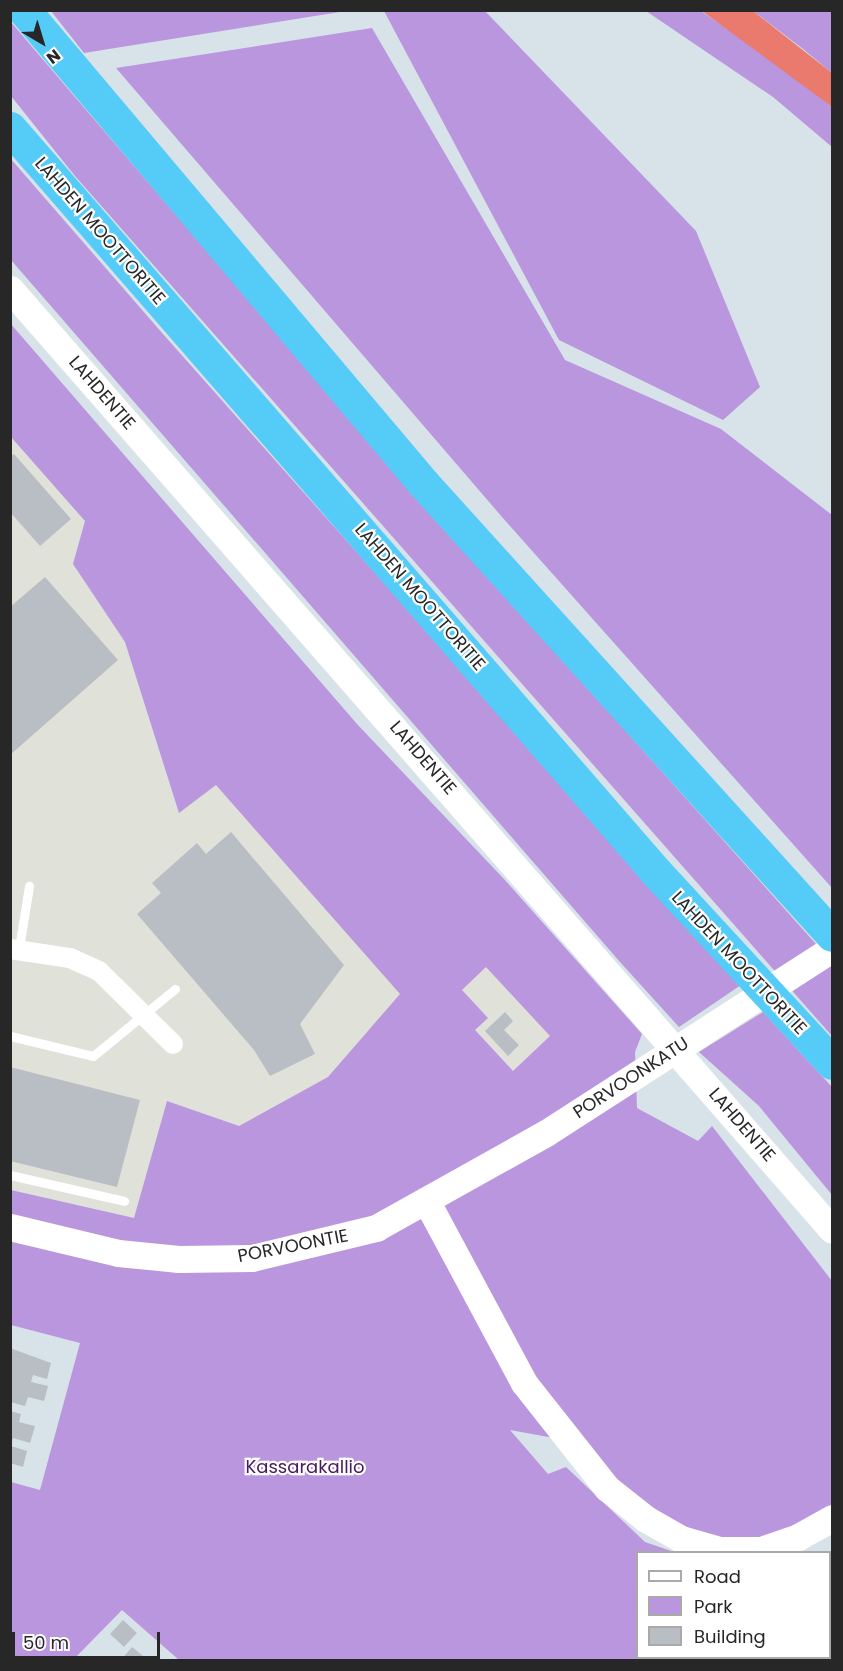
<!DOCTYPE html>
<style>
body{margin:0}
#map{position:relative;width:843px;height:1671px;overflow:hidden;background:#d8e2e9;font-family:Poppins,sans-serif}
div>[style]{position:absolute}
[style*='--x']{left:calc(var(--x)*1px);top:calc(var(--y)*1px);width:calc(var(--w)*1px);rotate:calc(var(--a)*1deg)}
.industrial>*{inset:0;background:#e0e1d9}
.green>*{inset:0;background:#ba96de}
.water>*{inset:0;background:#e97a6d}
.building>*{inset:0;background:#b8bec4;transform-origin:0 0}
.lane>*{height:9px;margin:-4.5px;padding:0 4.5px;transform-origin:4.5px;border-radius:4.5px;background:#fff}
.street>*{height:20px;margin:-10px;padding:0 10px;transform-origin:10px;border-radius:10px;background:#fff}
.secondary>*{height:27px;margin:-13.5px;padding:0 13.5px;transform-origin:13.5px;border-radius:13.5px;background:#fff}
.highway>*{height:33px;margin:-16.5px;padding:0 16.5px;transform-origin:16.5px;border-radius:16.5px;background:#55ccf7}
span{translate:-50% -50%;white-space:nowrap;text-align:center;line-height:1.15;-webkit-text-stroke:4.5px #fff;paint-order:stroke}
.street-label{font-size:18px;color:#272727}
.park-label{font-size:18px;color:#461b5f}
.frame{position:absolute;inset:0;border:12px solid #272727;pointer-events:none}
.legend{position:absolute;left:636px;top:1551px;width:195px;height:108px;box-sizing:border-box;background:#fff;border:2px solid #a9a9a9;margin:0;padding:8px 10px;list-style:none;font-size:18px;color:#272727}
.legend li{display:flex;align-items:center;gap:12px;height:30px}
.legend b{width:30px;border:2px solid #a9a9a9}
.north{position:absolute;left:12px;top:12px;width:60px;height:60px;-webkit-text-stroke:4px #fff;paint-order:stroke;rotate:142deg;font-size:16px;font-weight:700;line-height:24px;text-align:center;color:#272727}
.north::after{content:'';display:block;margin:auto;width:21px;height:27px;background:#272727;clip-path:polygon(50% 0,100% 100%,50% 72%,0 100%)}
.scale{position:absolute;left:12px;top:1632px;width:148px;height:27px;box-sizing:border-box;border:3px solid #272727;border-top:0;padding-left:8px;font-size:18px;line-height:21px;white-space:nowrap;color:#272727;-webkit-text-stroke:4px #fff;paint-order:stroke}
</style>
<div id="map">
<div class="industrial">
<div style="clip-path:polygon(10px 437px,85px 521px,73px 564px,125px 642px,178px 813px,216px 785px,401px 994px,328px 1077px,239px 1126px,167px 1101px,134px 1218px,11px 1190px)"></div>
<div style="clip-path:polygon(486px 967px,551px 1036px,513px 1071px,475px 1030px,461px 990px)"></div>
</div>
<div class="green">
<div style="clip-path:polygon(51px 11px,346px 11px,84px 53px)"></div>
<div style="clip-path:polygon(384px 11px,485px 11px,696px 231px,760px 387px,723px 420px,559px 340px)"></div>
<div style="clip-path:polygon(646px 11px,701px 11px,768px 57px,832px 107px,832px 147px,773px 97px)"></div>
<div style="clip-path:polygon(753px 11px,832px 11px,832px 73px,803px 49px)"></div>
<div style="clip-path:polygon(10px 21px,431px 513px,832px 962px,832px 1036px,75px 176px,11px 96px)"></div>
<div style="clip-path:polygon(372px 28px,565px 360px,721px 429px,832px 515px,832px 888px,502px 517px,116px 68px)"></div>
<div style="clip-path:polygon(10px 158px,163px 334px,741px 985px,679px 1027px,620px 962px,11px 260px)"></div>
<div style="clip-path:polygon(evenodd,10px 323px,357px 724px,503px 878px,642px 1034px,635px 1052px,637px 1108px,698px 1141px,712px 1126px,832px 1281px,832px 1518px,798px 1537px,681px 1539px,565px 1440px,510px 1430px,548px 1474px,566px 1467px,645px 1542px,674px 1552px,638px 1552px,638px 1658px,662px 1658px,661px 1660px,179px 1660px,122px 1610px,73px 1660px,11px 1660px,11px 1482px,40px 1490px,80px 1343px,11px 1325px,11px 1190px,134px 1218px,167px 1101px,239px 1126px,328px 1077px,400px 994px,216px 785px,179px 813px,125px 642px,73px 564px,85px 521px,11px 437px,10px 323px,486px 967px,550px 1036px,513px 1071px,475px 1030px,488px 1018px,462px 990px,486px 967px)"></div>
<div style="clip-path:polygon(763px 1012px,832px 1087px,832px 1195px,759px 1106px,699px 1052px)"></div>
<div style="clip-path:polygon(830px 1561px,832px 1660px,745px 1658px,830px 1658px)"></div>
</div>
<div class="water">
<div style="clip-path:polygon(702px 11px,753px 11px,832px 73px,832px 107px)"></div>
</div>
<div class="building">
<div style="clip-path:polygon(14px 454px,71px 519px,40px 546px,10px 512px,10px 457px)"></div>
<div style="clip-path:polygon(45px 577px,118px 660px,10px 755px,10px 607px)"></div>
<div style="clip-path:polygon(231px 832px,344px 965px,300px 1024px,315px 1054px,270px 1076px,254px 1050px,137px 914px,161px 893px,152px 883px,197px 843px,206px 854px)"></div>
<div style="clip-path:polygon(505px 1012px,513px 1021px,504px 1030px,519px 1045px,508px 1056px,485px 1031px)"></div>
<div style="clip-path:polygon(10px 1067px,140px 1100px,117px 1187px,10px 1161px)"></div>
<div style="clip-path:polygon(10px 1348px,51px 1363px,47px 1379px,33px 1375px,31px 1382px,48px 1386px,44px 1401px,28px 1397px,25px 1406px,10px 1402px)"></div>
<div style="clip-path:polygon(10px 1411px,21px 1414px,19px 1422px,35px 1426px,30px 1443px,13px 1438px,11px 1446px,27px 1451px,23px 1467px,10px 1463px)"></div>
<div style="left:123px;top:1620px;width:19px;height:19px;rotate:43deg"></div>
<div style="clip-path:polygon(132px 1647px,148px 1660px,121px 1660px)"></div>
</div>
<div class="lane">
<div style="--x:19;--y:948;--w:63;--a:-80.8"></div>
<div style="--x:10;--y:1036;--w:85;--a:13.5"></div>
<div style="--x:93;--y:1056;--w:106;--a:-39.3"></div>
<div style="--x:10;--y:1175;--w:117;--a:12.8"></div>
</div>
<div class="street">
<div style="--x:10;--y:949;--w:61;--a:8.5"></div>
<div style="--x:70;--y:958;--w:32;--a:24"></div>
<div style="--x:99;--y:971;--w:104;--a:44.6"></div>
</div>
<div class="secondary">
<div style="--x:10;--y:289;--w:1249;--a:48.86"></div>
<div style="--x:427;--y:1202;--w:205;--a:61.8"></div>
<div style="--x:524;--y:1383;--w:134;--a:51.7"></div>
<div style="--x:607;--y:1488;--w:50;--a:38.5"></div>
<div style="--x:646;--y:1519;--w:40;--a:29.7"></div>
<div style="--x:681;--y:1539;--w:40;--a:16"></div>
<div style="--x:719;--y:1550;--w:42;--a:0"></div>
<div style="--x:761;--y:1550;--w:39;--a:-19"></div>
<div style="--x:798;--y:1537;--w:39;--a:-29"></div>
<div style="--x:10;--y:1227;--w:111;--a:13.5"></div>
<div style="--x:118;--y:1253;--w:61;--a:5.6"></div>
<div style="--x:179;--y:1259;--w:73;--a:-0.8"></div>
<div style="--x:252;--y:1258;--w:128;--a:-13.6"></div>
<div style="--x:376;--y:1228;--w:195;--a:-29.2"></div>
<div style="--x:546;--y:1133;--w:340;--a:-32.8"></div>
</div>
<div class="highway">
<div style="--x:24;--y:10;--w:620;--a:49.84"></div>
<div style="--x:424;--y:484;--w:608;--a:47.87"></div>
<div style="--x:10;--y:128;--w:985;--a:49.03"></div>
<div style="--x:656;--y:872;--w:260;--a:47.3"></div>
</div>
<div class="street-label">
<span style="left:100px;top:231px;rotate:49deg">LAHDEN MOOTTORITIE</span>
<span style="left:102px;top:393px;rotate:49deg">LAHDENTIE</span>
<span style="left:420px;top:597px;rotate:49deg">LAHDEN MOOTTORITIE</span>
<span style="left:423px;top:758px;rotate:49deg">LAHDENTIE</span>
<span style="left:739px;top:963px;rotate:47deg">LAHDEN MOOTTORITIE</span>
<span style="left:631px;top:1078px;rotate:-33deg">PORVOONKATU</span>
<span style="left:742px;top:1125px;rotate:49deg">LAHDENTIE</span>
<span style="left:293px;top:1246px;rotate:-11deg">PORVOONTIE</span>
</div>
<div class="park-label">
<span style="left:305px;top:1467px">Kassarakallio</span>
</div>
<div class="frame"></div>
<ul class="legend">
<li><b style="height:8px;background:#fff"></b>Road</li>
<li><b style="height:16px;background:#ba96de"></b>Park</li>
<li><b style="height:16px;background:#b8bec4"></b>Building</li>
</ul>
<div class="north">N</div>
<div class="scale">50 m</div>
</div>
